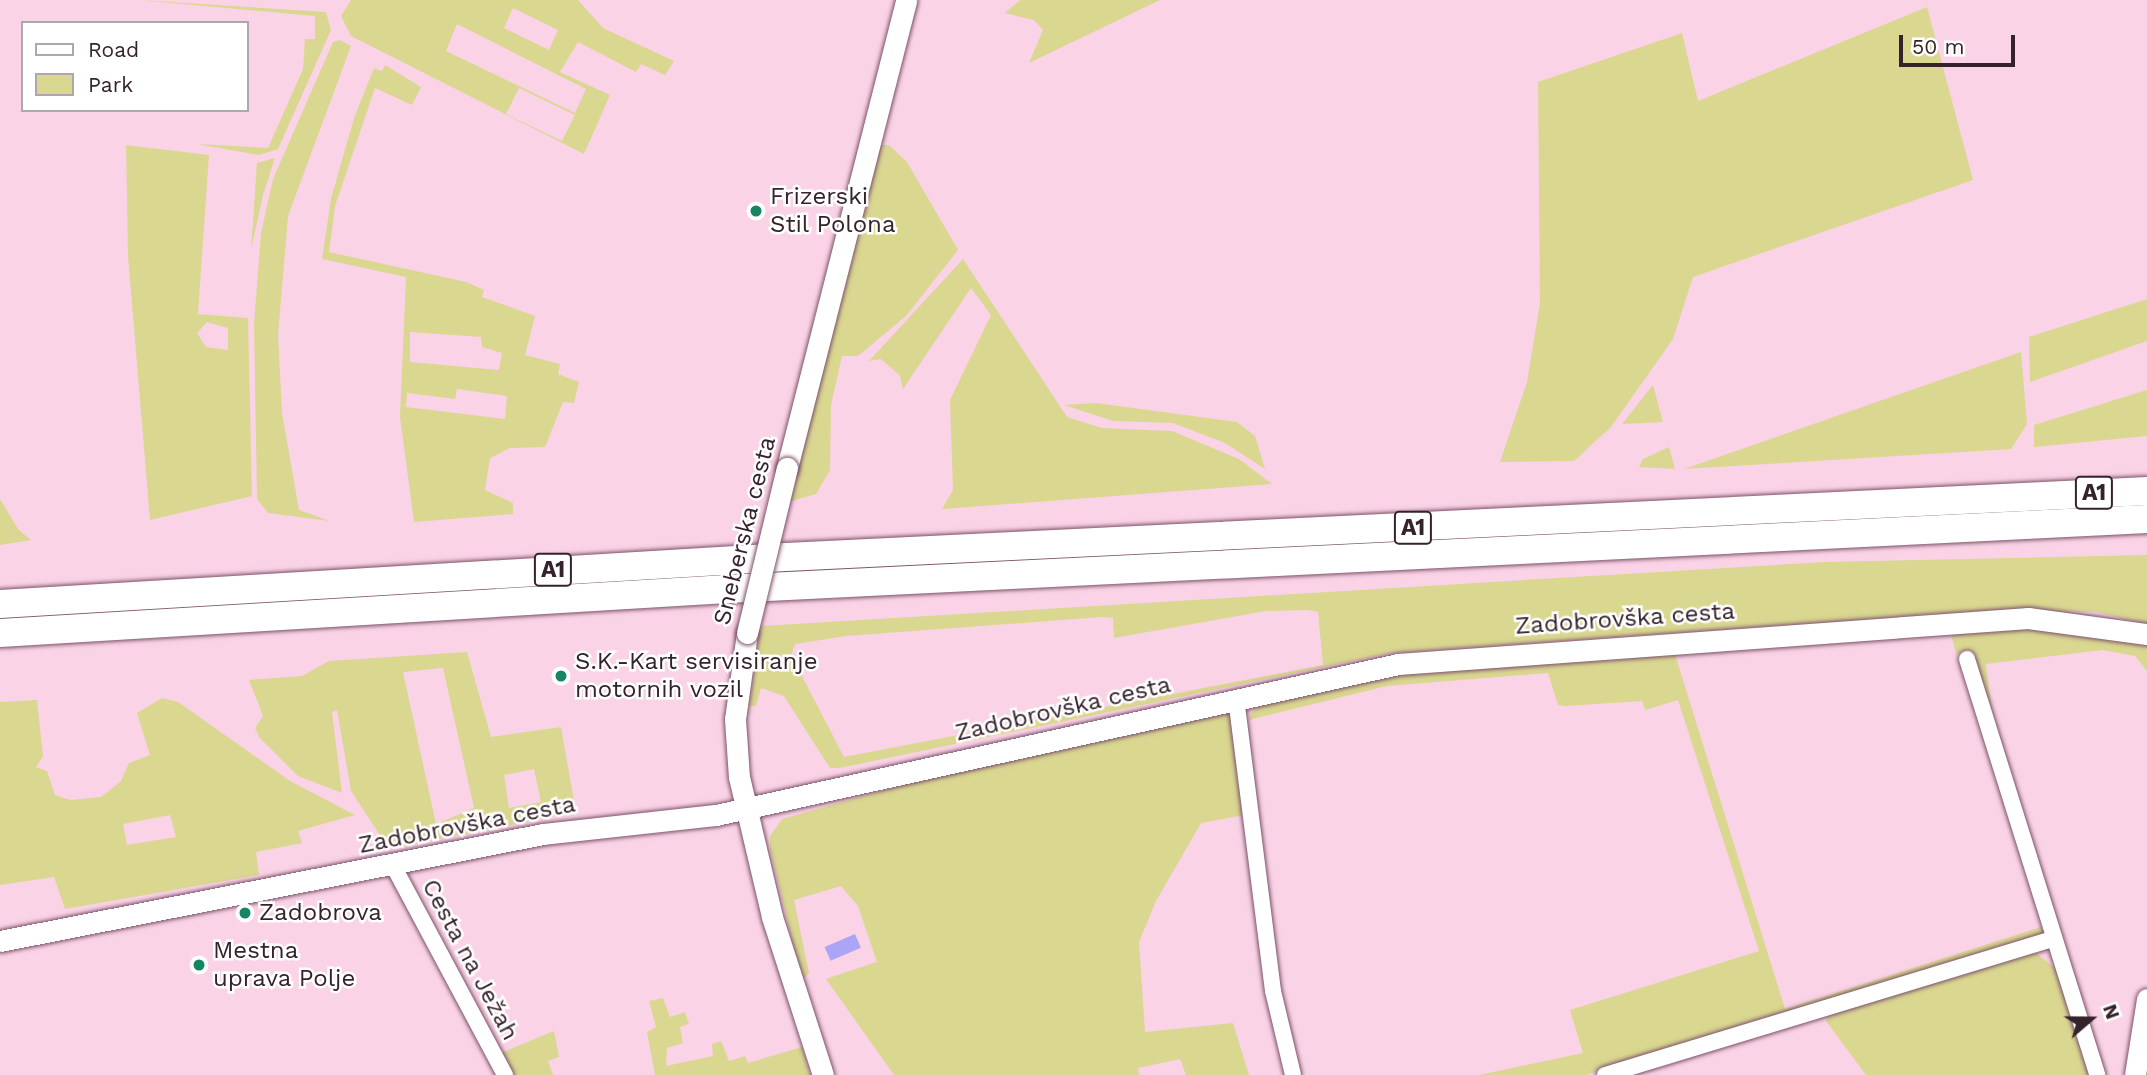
<!DOCTYPE html>
<meta charset="utf-8">
<style>
body{margin:0}
#map{position:relative;width:2147px;height:1075px;overflow:hidden;background:#fbd3e7;font-family:"Work Sans",sans-serif}
div>[style]{position:absolute}
[style*='--x']{left:calc(var(--x)*1px);top:calc(var(--y)*1px);width:calc(var(--w)*1px);rotate:calc(var(--a)*1deg)}
.green>*{inset:0;background:#dad791}
.water>*{inset:0;background:#aba5f8;transform-origin:0 0}
.roads{filter:drop-shadow(0 0 2px #7c5269) drop-shadow(0 0 2px #7c5269)}
.street>*{height:16px;margin:-8px;padding:0 8px;transform-origin:8px;border-radius:8px;background:#fff}
.secondary>*{height:21px;margin:-10.5px;padding:0 10.5px;transform-origin:10.5px;border-radius:10.5px;background:#fff}
.highway>*{height:28px;margin:-14px;padding:0 14px;transform-origin:14px;border-radius:14px;background:#fff}
.bridges{filter:drop-shadow(0 0 2px #7c5269) drop-shadow(0 0 2px #7c5269)}
.secondary-bridge>*{height:21px;margin:-10.5px;padding:0 10.5px;transform-origin:10.5px;border-radius:10.5px;background:#fff}
.dots>*{width:19px;height:19px;translate:-50% -50%;box-sizing:border-box;border:4px solid #fff;border-radius:50%}
span{translate:-50% -50%;white-space:nowrap;text-align:center;line-height:1.15;-webkit-text-stroke:5px #fff;paint-order:stroke}
.shield-label span{padding:2px 5px;background:#fff;border:2px solid;border-radius:5px;-webkit-text-stroke-width:0}
.shield-label{font-size:23px;color:#35232c;font-weight:700}
.poi-label{font-size:24px;color:#35232c}
.left{translate:0 -50%;text-align:left}
.street-label{font-size:24px;color:#35232c}
.legend{position:absolute;left:21px;top:21px;width:228px;height:91px;box-sizing:border-box;background:#fff;border:2px solid #aea7ab;margin:0;padding:9px 12px;list-style:none;font-size:21px;color:#35232c}
.legend li{display:flex;align-items:center;gap:14px;height:35px}
.legend b{width:35px;border:2px solid #aea7ab}
.north{position:absolute;left:2056px;top:984px;width:70px;height:70px;-webkit-text-stroke:5px #fff;paint-order:stroke;rotate:70deg;font-size:19px;font-weight:700;line-height:28px;text-align:center;color:#35232c}
.north::after{content:'';display:block;margin:auto;width:24px;height:32px;background:#35232c;clip-path:polygon(50% 0,100% 100%,50% 72%,0 100%)}
.scale{position:absolute;left:1899px;top:35px;width:116px;height:32px;box-sizing:border-box;border:4px solid #35232c;border-top:0;padding-left:9px;font-size:21px;line-height:24px;white-space:nowrap;color:#35232c;-webkit-text-stroke:5px #fff;paint-order:stroke}
</style>
<div id="map">
<div class="green">
<div style="clip-path:polygon(139px 0,326px 12px,331px 30px,278px 149px,259px 155px,197px 144px,268px 148px,303px 69px,305px 39px,315px 39px,315px 16px)"></div>
<div style="clip-path:polygon(evenodd,351px 0,578px 0,603px 28px,674px 61px,665px 75px,641px 64px,636px 72px,578px 42px,560px 72px,610px 95px,584px 154px,351px 36px,341px 16px,351px 0,513px 8px,558px 30px,549px 50px,504px 28px,513px 8px,351px 0,457px 24px,586px 89px,575px 113px,446px 51px,457px 24px,351px 0,519px 88px,575px 115px,562px 141px,506px 114px,519px 88px)"></div>
<div style="clip-path:polygon(1020px 0,1160px 0,1029px 63px,1043px 30px,1034px 20px,1005px 13px)"></div>
<div style="clip-path:polygon(1927px 7px,1973px 180px,1693px 277px,1673px 339px,1611px 427px,1574px 461px,1500px 462px,1527px 382px,1540px 303px,1538px 82px,1682px 33px,1698px 101px)"></div>
<div style="clip-path:polygon(340px 40px,351px 46px,288px 216px,278px 335px,282px 413px,299px 510px,330px 521px,268px 513px,257px 499px,254px 324px,261px 233px,273px 179px,333px 42px)"></div>
<div style="clip-path:polygon(evenodd,385px 65px,421px 87px,412px 105px,375px 88px,335px 206px,329px 252px,466px 282px,484px 290px,482px 297px,535px 316px,525px 355px,560px 364px,558px 374px,579px 382px,574px 403px,563px 402px,545px 447px,510px 448px,490px 458px,485px 490px,513px 503px,513px 514px,414px 522px,400px 417px,406px 277px,322px 259px,331px 199px,354px 118px,374px 68px,382px 71px,385px 65px,410px 332px,481px 337px,482px 347px,502px 353px,499px 370px,410px 362px,410px 332px,385px 65px,457px 389px,507px 396px,505px 419px,406px 407px,407px 393px,455px 399px,457px 389px)"></div>
<div style="clip-path:polygon(evenodd,126px 145px,209px 155px,198px 314px,248px 318px,252px 496px,150px 520px,128px 256px,126px 145px,207px 322px,228px 328px,228px 350px,206px 347px,197px 333px,207px 322px)"></div>
<div style="clip-path:polygon(879px 145px,889px 145px,907px 162px,958px 250px,906px 316px,858px 356px,842px 356px,831px 405px,830px 470px,816px 494px,788px 502px)"></div>
<div style="clip-path:polygon(275px 158px,263px 195px,251px 250px,257px 163px)"></div>
<div style="clip-path:polygon(963px 259px,1067px 417px,1102px 428px,1172px 431px,1239px 459px,1272px 484px,942px 509px,953px 490px,950px 400px,991px 315px,971px 288px,903px 389px,900px 376px,881px 359px,869px 361px)"></div>
<div style="clip-path:polygon(2147px 299px,2147px 341px,2030px 382px,2029px 337px)"></div>
<div style="clip-path:polygon(2021px 352px,2027px 424px,2011px 449px,1684px 469px)"></div>
<div style="clip-path:polygon(1653px 385px,1663px 422px,1622px 424px,1645px 395px)"></div>
<div style="clip-path:polygon(2147px 390px,2147px 436px,2034px 447px,2034px 425px)"></div>
<div style="clip-path:polygon(1096px 403px,1237px 422px,1255px 436px,1265px 469px,1225px 443px,1173px 423px,1113px 421px,1064px 405px)"></div>
<div style="clip-path:polygon(1669px 447px,1675px 469px,1639px 467px,1643px 459px)"></div>
<div style="clip-path:polygon(0 499px,18px 529px,31px 540px,0 545px)"></div>
<div style="clip-path:polygon(evenodd,2147px 555px,2147px 624px,2096px 612px,2000px 610px,1391px 653px,840px 768px,830px 768px,784px 696px,761px 688px,756px 706px,749px 706px,761px 626px,1825px 562px,2147px 555px,1308px 610px,1318px 612px,1323px 665px,844px 757px,791px 655px,795px 644px,846px 636px,1102px 617px,1113px 618px,1114px 638px,1266px 611px,1308px 610px)"></div>
<div style="clip-path:polygon(2007px 628px,2066px 629px,2147px 644px,2147px 671px,2135px 656px,2103px 650px,1986px 664px,1995px 734px,1971px 650px,1956px 654px,1951px 633px)"></div>
<div style="clip-path:polygon(1674px 651px,1785px 1009px,2041px 927px,2042px 936px,1586px 1075px,1479px 1075px,1583px 1053px,1570px 1010px,1759px 951px,1678px 700px,1645px 710px,1642px 701px,1565px 706px,1558px 705px,1548px 673px,1387px 686px,1249px 720px,1251px 713px,1259px 705px,1390px 674px)"></div>
<div style="clip-path:polygon(evenodd,467px 652px,491px 737px,561px 727px,576px 812px,389px 849px,351px 791px,337px 710px,332px 712px,342px 793px,298px 776px,259px 737px,255px 728px,263px 716px,249px 680px,302px 676px,329px 661px,467px 652px,443px 668px,474px 808px,436px 824px,403px 672px,443px 668px,467px 652px,534px 769px,541px 802px,509px 808px,504px 775px,534px 769px)"></div>
<div style="clip-path:polygon(evenodd,162px 698px,178px 702px,290px 781px,355px 815px,298px 831px,302px 843px,256px 852px,259px 875px,65px 909px,54px 877px,0 885px,0 702px,37px 700px,43px 756px,36px 767px,47px 771px,55px 795px,70px 800px,101px 797px,121px 781px,129px 763px,150px 755px,137px 713px,162px 698px,170px 815px,176px 837px,127px 845px,123px 824px,170px 815px)"></div>
<div style="clip-path:polygon(1225px 711px,1233px 716px,1245px 815px,1201px 823px,1156px 901px,1139px 942px,1145px 1032px,1233px 1023px,1249px 1075px,1186px 1075px,1180px 1059px,1138px 1068px,1139px 1075px,894px 1075px,826px 979px,877px 962px,858px 906px,841px 886px,794px 900px,809px 973px,802px 980px,770px 849px,770px 836px,782px 819px,917px 781px)"></div>
<div style="clip-path:polygon(2035px 952px,2056px 969px,2090px 1075px,1866px 1075px,1826px 1021px,1828px 1015px)"></div>
<div style="clip-path:polygon(663px 998px,670px 1017px,685px 1012px,689px 1024px,680px 1027px,683px 1043px,667px 1048px,666px 1066px,713px 1056px,712px 1044px,721px 1041px,729px 1061px,745px 1056px,748px 1063px,802px 1047px,810px 1075px,655px 1075px,647px 1032px,656px 1027px,649px 1001px)"></div>
<div style="clip-path:polygon(554px 1031px,559px 1057px,548px 1061px,553px 1075px,512px 1075px,501px 1053px)"></div>
</div>
<div class="water">
<div style="left:855px;top:934px;width:15px;height:33px;rotate:67deg"></div>
</div>
<div class="roads">
<div class="street">
<div style="--x:1967;--y:659;--w:436;--a:72.6"></div>
<div style="--x:1236;--y:698;--w:295;--a:82.8"></div>
<div style="--x:1273;--y:991;--w:86;--a:76.6"></div>
<div style="--x:394;--y:867;--w:236;--a:61.9"></div>
<div style="--x:1605;--y:1075;--w:467;--a:-16.9"></div>
</div>
<div class="secondary">
<div style="--x:787;--y:468;--w:483;--a:-75.7"></div>
<div style="--x:747;--y:633;--w:87;--a:97.9"></div>
<div style="--x:735;--y:719;--w:58;--a:86.1"></div>
<div style="--x:739;--y:777;--w:144;--a:76.7"></div>
<div style="--x:772;--y:917;--w:166;--a:72.1"></div>
<div style="--x:0;--y:941;--w:553;--a:-11.15"></div>
<div style="--x:543;--y:834;--w:174;--a:-6.3"></div>
<div style="--x:716;--y:815;--w:699;--a:-12.48"></div>
<div style="--x:1398;--y:664;--w:632;--a:-4.18"></div>
<div style="--x:2028;--y:618;--w:120;--a:7.7"></div>
<div style="--x:2135;--y:1075;--w:77;--a:-81"></div>
</div>
<div class="highway">
<div style="--x:0;--y:604;--w:787;--a:-3.42"></div>
<div style="--x:786;--y:557;--w:1363;--a:-2.78"></div>
<div style="--x:0;--y:633;--w:728;--a:-3.46"></div>
<div style="--x:727;--y:589;--w:1422;--a:-2.82"></div>
</div>
</div>
<div class="bridges">
<div class="secondary-bridge">
<div style="--x:747;--y:633;--w:170;--a:-76.4"></div>
</div>
</div>
<div class="dots">
<div style="left:756px;top:211px;background:#168564"></div>
<div style="left:561px;top:676px;background:#168564"></div>
<div style="left:245px;top:913px;background:#168564"></div>
<div style="left:199px;top:965px;background:#168564"></div>
</div>
<div class="shield-label">
<span style="left:2094px;top:493px">A1</span>
<span style="left:1413px;top:528px">A1</span>
<span style="left:553px;top:570px">A1</span>
</div>
<div class="poi-label">
<span class="left" style="left:770px;top:211px">Frizerski<br>Stil Polona</span>
<span class="left" style="left:575px;top:676px">S.K.-Kart servisiranje<br>motornih vozil</span>
<span class="left" style="left:259px;top:913px">Zadobrova</span>
<span class="left" style="left:213px;top:965px">Mestna<br>uprava Polje</span>
</div>
<div class="street-label">
<span style="left:745px;top:531px;rotate:-76deg">Sneberska cesta</span>
<span style="left:1625px;top:619px;rotate:-4deg">Zadobrovška cesta</span>
<span style="left:1063px;top:709px;rotate:-13deg">Zadobrovška cesta</span>
<span style="left:467px;top:825px;rotate:-11deg">Zadobrovška cesta</span>
<span style="left:470px;top:960px;rotate:62deg">Cesta na Ježah</span>
</div>
<ul class="legend">
<li><b style="height:9px;background:#fff"></b>Road</li>
<li><b style="height:19px;background:#dad791"></b>Park</li>
</ul>
<div class="north">N</div>
<div class="scale">50 m</div>
</div>
